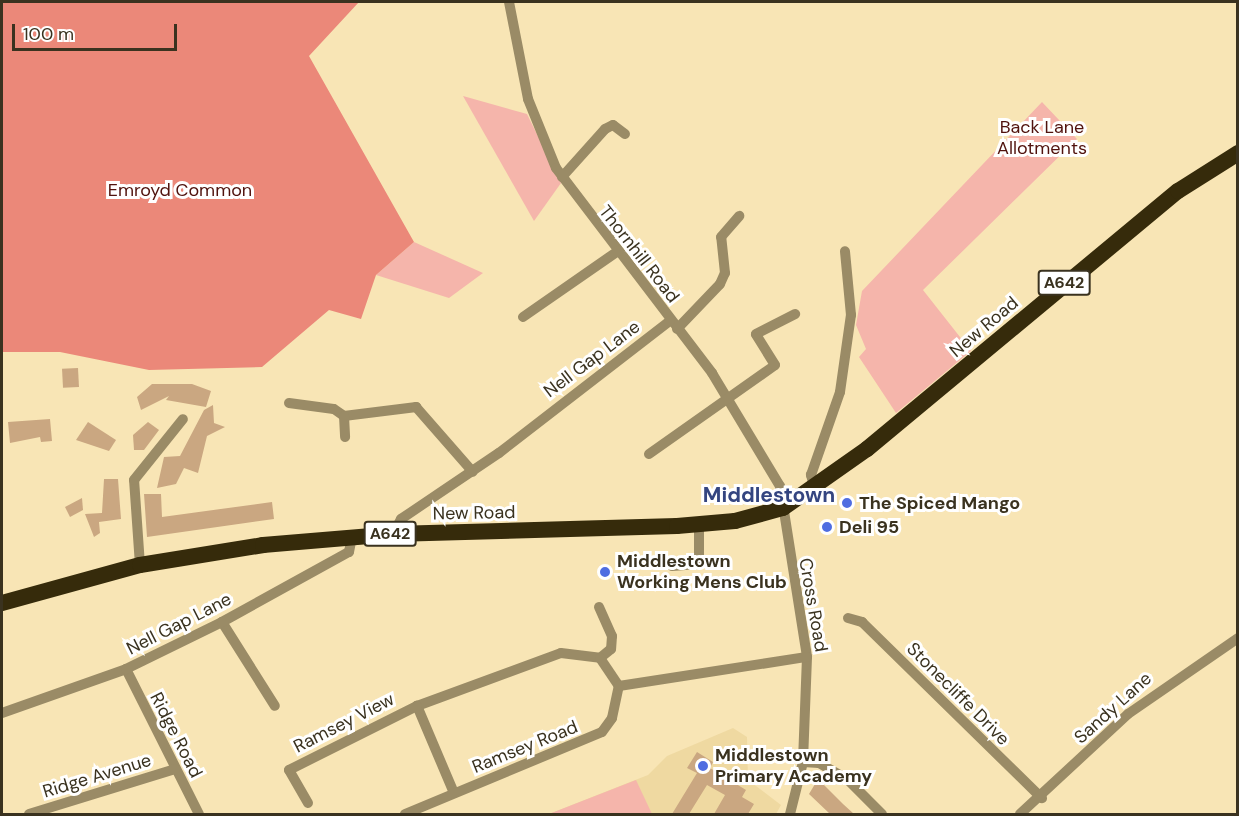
<!DOCTYPE html>
<style>
body{margin:0}
#map{position:relative;width:1239px;height:816px;overflow:hidden;background:#f8e5b5;font-family:"DM Sans",sans-serif}
div>[style]{position:absolute}
[style*='--x']{left:calc(var(--x)*1px);top:calc(var(--y)*1px);width:calc(var(--w)*1px);rotate:calc(var(--a)*1deg)}
.built>*{inset:0;background:#efd9a1}
.green>*{inset:0;background:#f5b5ab}
.forest>*{inset:0;background:#eb8879}
.building>*{inset:0;background:#caa781;transform-origin:0 0}
.minor>*{height:10px;margin:-5px;padding:0 5px;transform-origin:5px;border-radius:5px;background:#9a8b66}
.highway>*{height:16px;margin:-8px;padding:0 8px;transform-origin:8px;border-radius:8px;background:#362b0b}
.dots>*{width:16px;height:16px;translate:-50% -50%;box-sizing:border-box;border:3px solid #fff;border-radius:50%}
span{translate:-50% -50%;white-space:nowrap;text-align:center;line-height:1.15;-webkit-text-stroke:6px #fff;paint-order:stroke}
.shield-label span{padding:2px 4px;background:#fff;border:2px solid;border-radius:4px;-webkit-text-stroke-width:0}
.shield-label{font-size:16px;color:#3a321f;font-weight:700}
.park-label{font-size:18px;color:#50120d}
.street-label{font-size:18px;color:#3a321f}
.poi-label{font-size:18px;color:#3a321f;font-weight:700}
.left{translate:0 -50%;text-align:left}
.quarter-label{font-size:21px;color:#344580;font-weight:700}
.frame{position:absolute;inset:0;border:3px solid #3a321f;pointer-events:none}
.scale{position:absolute;left:12px;top:24px;width:165px;height:27px;box-sizing:border-box;border:3px solid #3a321f;border-top:0;padding-left:8px;font-size:18px;line-height:21px;white-space:nowrap;color:#3a321f;-webkit-text-stroke:4px #fff;paint-order:stroke}
</style>
<div id="map">
<div class="built">
<div style="clip-path:polygon(733px 728px,747px 737px,748px 780px,781px 805px,776px 814px,549px 814px,648px 775px,667px 756px)"></div>
</div>
<div class="green">
<div style="clip-path:polygon(463px 96px,527px 114px,561px 183px,534px 221px)"></div>
<div style="clip-path:polygon(1042px 102px,1077px 139px,923px 290px,971px 351px,896px 413px,859px 357px,866px 349px,856px 325px,862px 291px)"></div>
<div style="clip-path:polygon(414px 242px,483px 273px,449px 298px,376px 275px)"></div>
<div style="clip-path:polygon(636px 780px,652px 814px,549px 814px)"></div>
</div>
<div class="forest">
<div style="clip-path:polygon(2px 2px,359px 2px,309px 56px,414px 242px,376px 275px,361px 319px,329px 310px,262px 367px,149px 370px,60px 352px,2px 352px)"></div>
</div>
<div class="building">
<div style="left:78px;top:368px;width:19px;height:16px;rotate:87deg"></div>
<div style="clip-path:polygon(152px 384px,192px 384px,211px 391px,206px 407px,166px 400px,169px 396px,141px 410px,137px 397px)"></div>
<div style="clip-path:polygon(213px 405px,214px 423px,225px 427px,207px 436px,198px 473px,184px 468px,176px 484px,157px 488px,164px 457px,180px 456px,204px 410px)"></div>
<div style="clip-path:polygon(50px 419px,52px 441px,41px 442px,40px 437px,10px 443px,8px 422px)"></div>
<div style="clip-path:polygon(88px 422px,116px 440px,109px 451px,76px 440px)"></div>
<div style="clip-path:polygon(148px 422px,159px 430px,144px 450px,134px 450px,133px 435px)"></div>
<div style="clip-path:polygon(104px 479px,118px 479px,121px 519px,99px 522px,100px 533px,94px 537px,85px 514px,102px 513px)"></div>
<div style="clip-path:polygon(144px 494px,161px 494px,162px 517px,272px 502px,274px 519px,147px 537px)"></div>
<div style="clip-path:polygon(82px 498px,83px 510px,70px 517px,65px 507px)"></div>
<div style="clip-path:polygon(697px 752px,713px 762px,710px 768px,746px 790px,742px 797px,754px 804px,748px 814px,714px 814px,725px 795px,707px 785px,689px 814px,672px 814px,697px 773px,687px 768px)"></div>
<div style="clip-path:polygon(818px 779px,843px 804px,854px 814px,830px 814px,809px 794px)"></div>
</div>
<div class="minor">
<div style="--x:509;--y:2;--w:99;--a:78.9"></div>
<div style="--x:528;--y:99;--w:74;--a:67.9"></div>
<div style="--x:556;--y:168;--w:258;--a:52.7"></div>
<div style="--x:712;--y:373;--w:132;--a:59"></div>
<div style="--x:780;--y:486;--w:173;--a:81"></div>
<div style="--x:807;--y:657;--w:105;--a:92.2"></div>
<div style="--x:803;--y:762;--w:54;--a:104"></div>
<div style="--x:562;--y:177;--w:64;--a:-48.1"></div>
<div style="--x:605;--y:129;--w:9;--a:-27"></div>
<div style="--x:613;--y:125;--w:15;--a:37"></div>
<div style="--x:523;--y:317;--w:116;--a:-34.8"></div>
<div style="--x:677;--y:329;--w:62;--a:-46.3"></div>
<div style="--x:720;--y:284;--w:12;--a:-66"></div>
<div style="--x:725;--y:273;--w:36;--a:-96"></div>
<div style="--x:721;--y:237;--w:28;--a:-49"></div>
<div style="--x:289;--y:403;--w:45;--a:7.6"></div>
<div style="--x:334;--y:409;--w:12;--a:35"></div>
<div style="--x:344;--y:416;--w:73;--a:-7.1"></div>
<div style="--x:416;--y:407;--w:86;--a:48.8"></div>
<div style="--x:344;--y:416;--w:21;--a:87"></div>
<div style="--x:649;--y:454;--w:154;--a:-35.2"></div>
<div style="--x:775;--y:365;--w:36;--a:-122"></div>
<div style="--x:756;--y:334;--w:44;--a:-27.1"></div>
<div style="--x:815;--y:490;--w:16;--a:-105"></div>
<div style="--x:811;--y:475;--w:88;--a:-70.7"></div>
<div style="--x:840;--y:392;--w:78;--a:-81.9"></div>
<div style="--x:851;--y:315;--w:64;--a:-95.4"></div>
<div style="--x:393;--y:534;--w:17;--a:-62"></div>
<div style="--x:401;--y:519;--w:118;--a:-34"></div>
<div style="--x:499;--y:453;--w:216;--a:-37.7"></div>
<div style="--x:140;--y:565;--w:85;--a:-94"></div>
<div style="--x:134;--y:480;--w:78;--a:-51.2"></div>
<div style="--x:672;--y:566;--w:27;--a:-4"></div>
<div style="--x:699;--y:564;--w:40;--a:-90"></div>
<div style="--x:599;--y:607;--w:32;--a:66"></div>
<div style="--x:612;--y:636;--w:13;--a:94"></div>
<div style="--x:611;--y:649;--w:14;--a:141"></div>
<div style="--x:848;--y:618;--w:15;--a:16"></div>
<div style="--x:862;--y:622;--w:252;--a:44.4"></div>
<div style="--x:222;--y:622;--w:99;--a:57.8"></div>
<div style="--x:126;--y:669;--w:162;--a:63.3"></div>
<div style="--x:2;--y:713;--w:132;--a:-19.5"></div>
<div style="--x:126;--y:669;--w:107;--a:-26.1"></div>
<div style="--x:222;--y:622;--w:145;--a:-28.9"></div>
<div style="--x:349;--y:552;--w:16;--a:-79"></div>
<div style="--x:803;--y:762;--w:16;--a:4"></div>
<div style="--x:819;--y:763;--w:34;--a:30"></div>
<div style="--x:848;--y:780;--w:48;--a:45"></div>
<div style="--x:454;--y:793;--w:95;--a:-113"></div>
<div style="--x:417;--y:706;--w:153;--a:-20.2"></div>
<div style="--x:561;--y:653;--w:39;--a:7"></div>
<div style="--x:600;--y:658;--w:34;--a:56"></div>
<div style="--x:308;--y:803;--w:38;--a:-120"></div>
<div style="--x:289;--y:770;--w:143;--a:-26.6"></div>
<div style="--x:29;--y:814;--w:153;--a:-17.1"></div>
<div style="--x:405;--y:814;--w:213;--a:-22.6"></div>
<div style="--x:602;--y:732;--w:17;--a:-54"></div>
<div style="--x:612;--y:718;--w:33;--a:-78"></div>
<div style="--x:619;--y:686;--w:190;--a:-8.8"></div>
<div style="--x:1020;--y:814;--w:147;--a:-42.8"></div>
<div style="--x:1128;--y:714;--w:134;--a:-34.6"></div>
</div>
<div class="highway">
<div style="--x:2;--y:603;--w:143;--a:-15.4"></div>
<div style="--x:140;--y:565;--w:125;--a:-9.2"></div>
<div style="--x:263;--y:545;--w:130;--a:-4.8"></div>
<div style="--x:393;--y:534;--w:284;--a:-1.6"></div>
<div style="--x:677;--y:526;--w:58;--a:-4.9"></div>
<div style="--x:735;--y:521;--w:50;--a:-15.2"></div>
<div style="--x:783;--y:508;--w:103;--a:-35.1"></div>
<div style="--x:867;--y:449;--w:404;--a:-39.7"></div>
<div style="--x:1178;--y:191;--w:71;--a:-32.3"></div>
</div>
<div class="dots">
<div style="left:847px;top:503px;background:#4f6de1"></div>
<div style="left:827px;top:527px;background:#4f6de1"></div>
<div style="left:605px;top:572px;background:#4f6de1"></div>
<div style="left:703px;top:766px;background:#4f6de1"></div>
</div>
<div class="shield-label">
<span style="left:1064px;top:283px">A642</span>
<span style="left:390px;top:534px">A642</span>
</div>
<div class="park-label">
<span style="left:1042px;top:138px">Back Lane<br>Allotments</span>
<span style="left:180px;top:190px">Emroyd Common</span>
</div>
<div class="street-label">
<span style="left:639px;top:254px;rotate:52deg">Thornhill Road</span>
<span style="left:984px;top:327px;rotate:-40deg">New Road</span>
<span style="left:592px;top:359px;rotate:-37deg">Nell Gap Lane</span>
<span style="left:474px;top:513px;rotate:-1deg">New Road</span>
<span style="left:813px;top:605px;rotate:80deg">Cross Road</span>
<span style="left:179px;top:624px;rotate:-27deg">Nell Gap Lane</span>
<span style="left:958px;top:694px;rotate:45deg">Stonecliffe Drive</span>
<span style="left:1113px;top:708px;rotate:-42deg">Sandy Lane</span>
<span style="left:344px;top:723px;rotate:-27deg">Ramsey View</span>
<span style="left:176px;top:735px;rotate:63deg">Ridge Road</span>
<span style="left:525px;top:747px;rotate:-22deg">Ramsey Road</span>
<span style="left:97px;top:776px;rotate:-17deg">Ridge Avenue</span>
</div>
<div class="poi-label">
<span class="left" style="left:859px;top:503px">The Spiced Mango</span>
<span class="left" style="left:839px;top:527px">Deli 95</span>
<span class="left" style="left:617px;top:572px">Middlestown<br>Working Mens Club</span>
<span class="left" style="left:715px;top:766px">Middlestown<br>Primary Academy</span>
</div>
<div class="quarter-label">
<span style="left:769px;top:495px">Middlestown</span>
</div>
<div class="frame"></div>
<div class="scale">100 m</div>
</div>
